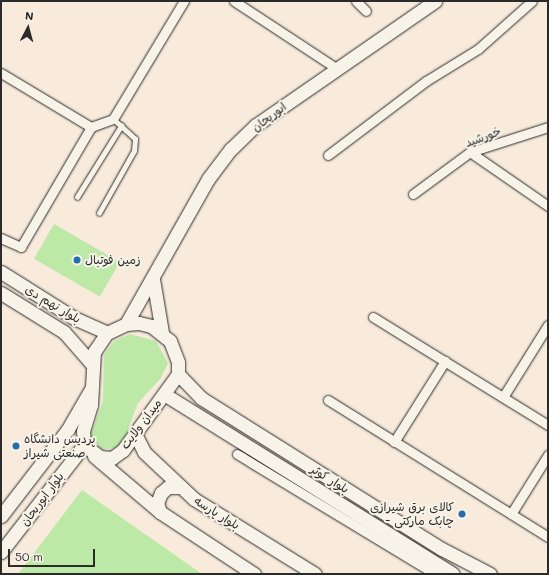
<!DOCTYPE html>
<meta charset="utf-8">
<style>
body{margin:0}
#map{position:relative;width:549px;height:575px;overflow:hidden;background:#f8ebdc;font-family:Mali,"Playpen Sans Arabic",sans-serif}
div>[style]{position:absolute}
[style*='--x']{left:calc(var(--x)*1px);top:calc(var(--y)*1px);width:calc(var(--w)*1px);rotate:calc(var(--a)*1deg)}
.green>*{inset:0;background:#bce9a6;transform-origin:0 0}
.roads{filter:drop-shadow(0 0 1px #2b2b2b) drop-shadow(0 0 1px #2b2b2b)}
.lane>*{height:4.5px;margin:-2.25px;padding:0 2.25px;transform-origin:2.25px;border-radius:2.25px;background:#f7f3e8}
.street>*{height:9px;margin:-4.5px;padding:0 4.5px;transform-origin:4.5px;border-radius:4.5px;background:#f7f3e8}
.secondary>*{height:13px;margin:-6.5px;padding:0 6.5px;transform-origin:6.5px;border-radius:6.5px;background:#f7f3e8}
.dots>*{width:11px;height:11px;translate:-50% -50%;box-sizing:border-box;border:2px solid #f7f3e8;border-radius:50%}
span{translate:-50% -50%;white-space:nowrap;text-align:center;line-height:1.15;-webkit-text-stroke:4px #f7f3e8;paint-order:stroke}
.street-label{font-size:12px;color:#2b2b2b}
.poi-label{font-size:12px;color:#2b2b2b}
.left{translate:0 -50%;text-align:left}
.right{translate:-100% -50%;text-align:right}
.frame{position:absolute;inset:0;border:2px solid #2b2b2b;pointer-events:none}
.north{position:absolute;left:8px;top:8px;width:40px;height:40px;-webkit-text-stroke:3px #f7f3e8;paint-order:stroke;rotate:6deg;font-size:11px;font-weight:700;line-height:16px;text-align:center;color:#2b2b2b}
.north::after{content:'';display:block;margin:auto;width:14px;height:18px;background:#2b2b2b;clip-path:polygon(50% 0,100% 100%,50% 72%,0 100%)}
.scale{position:absolute;left:8px;top:549px;width:87px;height:18px;box-sizing:border-box;border:2px solid #2b2b2b;border-top:0;padding-left:5px;font-size:12px;line-height:14px;white-space:nowrap;color:#2b2b2b;-webkit-text-stroke:3px #f7f3e8;paint-order:stroke}
</style>
<div id="map">
<div class="green">
<div style="left:54px;top:224px;width:76px;height:40px;rotate:30deg"></div>
<div style="clip-path:polygon(130px 334px,156px 341px,168px 363px,161px 378px,138px 403px,125px 437px,116px 448px,101px 449px,90px 437px,103px 401px,104px 355px,114px 341px)"></div>
<div style="clip-path:polygon(82px 490px,202px 574px,18px 574px)"></div>
</div>
<div class="roads">
<div class="lane">
<div style="--x:77;--y:197;--w:84;--a:-58.2"></div>
<div style="--x:99;--y:213;--w:71;--a:-60.6"></div>
<div style="--x:134;--y:151;--w:12;--a:-85"></div>
<div style="--x:135;--y:139;--w:30;--a:-138"></div>
</div>
<div class="street">
<div style="--x:234;--y:1;--w:122;--a:33.3"></div>
<div style="--x:356;--y:1;--w:14;--a:45"></div>
<div style="--x:1;--y:73;--w:105;--a:31"></div>
<div style="--x:91;--y:127;--w:139;--a:120.3"></div>
<div style="--x:21;--y:247;--w:22;--a:-156"></div>
<div style="--x:91;--y:127;--w:23;--a:-20"></div>
<div style="--x:113;--y:119;--w:138;--a:-59"></div>
<div style="--x:470;--y:152;--w:95;--a:34.7"></div>
<div style="--x:328;--y:155;--w:123;--a:-37.1"></div>
<div style="--x:426;--y:81;--w:61;--a:-31.6"></div>
<div style="--x:478;--y:49;--w:72;--a:-41.6"></div>
<div style="--x:413;--y:194;--w:71;--a:-36.4"></div>
<div style="--x:470;--y:152;--w:82;--a:-17.8"></div>
<div style="--x:373;--y:317;--w:206;--a:31.7"></div>
<div style="--x:503;--y:397;--w:85;--a:-58"></div>
<div style="--x:328;--y:400;--w:259;--a:31.9"></div>
<div style="--x:394;--y:442;--w:96;--a:-57.8"></div>
<div style="--x:237;--y:454;--w:232;--a:31.2"></div>
<div style="--x:511;--y:514;--w:70;--a:-57.9"></div>
</div>
<div class="secondary">
<div style="--x:1;--y:272;--w:86;--a:32.2"></div>
<div style="--x:74;--y:318;--w:36;--a:24"></div>
<div style="--x:153;--y:279;--w:54;--a:80.4"></div>
<div style="--x:1;--y:293;--w:74;--a:31.8"></div>
<div style="--x:64;--y:332;--w:43;--a:48.8"></div>
<div style="--x:139;--y:323;--w:12;--a:14"></div>
<div style="--x:151;--y:326;--w:24;--a:38"></div>
<div style="--x:170;--y:341;--w:22;--a:69"></div>
<div style="--x:178;--y:362;--w:12;--a:90"></div>
<div style="--x:178;--y:374;--w:94;--a:125.9"></div>
<div style="--x:123;--y:450;--w:14;--a:144"></div>
<div style="--x:112;--y:458;--w:12;--a:-175"></div>
<div style="--x:100;--y:457;--w:20;--a:-143"></div>
<div style="--x:84;--y:445;--w:14;--a:-94"></div>
<div style="--x:83;--y:431;--w:27;--a:-73"></div>
<div style="--x:91;--y:405;--w:53;--a:-86.8"></div>
<div style="--x:94;--y:352;--w:23;--a:-56"></div>
<div style="--x:107;--y:333;--w:21;--a:-25"></div>
<div style="--x:126;--y:324;--w:13;--a:-4"></div>
<div style="--x:126;--y:324;--w:167;--a:-60.5"></div>
<div style="--x:208;--y:179;--w:38;--a:-53"></div>
<div style="--x:231;--y:149;--w:35;--a:-44"></div>
<div style="--x:256;--y:125;--w:218;--a:-34.7"></div>
<div style="--x:178;--y:374;--w:33;--a:46"></div>
<div style="--x:201;--y:398;--w:284;--a:32.1"></div>
<div style="--x:442;--y:549;--w:54;--a:27.5"></div>
<div style="--x:164;--y:394;--w:340;--a:31.9"></div>
<div style="--x:135;--y:434;--w:20;--a:63"></div>
<div style="--x:144;--y:452;--w:69;--a:43.2"></div>
<div style="--x:194;--y:499;--w:142;--a:31.8"></div>
<div style="--x:94;--y:456;--w:87;--a:40.3"></div>
<div style="--x:160;--y:512;--w:113;--a:33.4"></div>
<div style="--x:160;--y:512;--w:9;--a:-108"></div>
<div style="--x:157;--y:503;--w:11;--a:-68"></div>
<div style="--x:161;--y:493;--w:9;--a:-41"></div>
<div style="--x:168;--y:487;--w:13;--a:0"></div>
<div style="--x:1;--y:516;--w:110;--a:-52.4"></div>
<div style="--x:68;--y:429;--w:46;--a:-60.1"></div>
<div style="--x:1;--y:552;--w:135;--a:-52.2"></div>
</div>
</div>
<div class="dots">
<div style="left:77px;top:260px;background:#1f6fb2"></div>
<div style="left:16px;top:446px;background:#1f6fb2"></div>
<div style="left:462px;top:514px;background:#1f6fb2"></div>
</div>
<div class="street-label">
<span style="left:269px;top:117px;rotate:-37deg">ابوریحان</span>
<span style="left:483px;top:137px;rotate:-20deg">خورشید</span>
<span style="left:53px;top:304px;rotate:31deg">بلوار نهم دی</span>
<span style="left:141px;top:424px;rotate:-53deg">میدان ولایت</span>
<span style="left:330px;top:479px;rotate:32deg">بلوار کوثر</span>
<span style="left:42px;top:499px;rotate:-53deg">بلوار ابوریحان</span>
<span style="left:217px;top:513px;rotate:32deg">بلوار پارسه</span>
</div>
<div class="poi-label">
<span class="left" style="left:85px;top:260px">زمین فوتبال</span>
<span class="left" style="left:24px;top:446px">پردیس دانشگاه<br>صنعتی شیراز</span>
<span class="right" style="left:454px;top:514px">کالای برق شیرازی<br>- چابک مارکتی</span>
</div>
<div class="frame"></div>
<div class="north">N</div>
<div class="scale">50 m</div>
</div>
